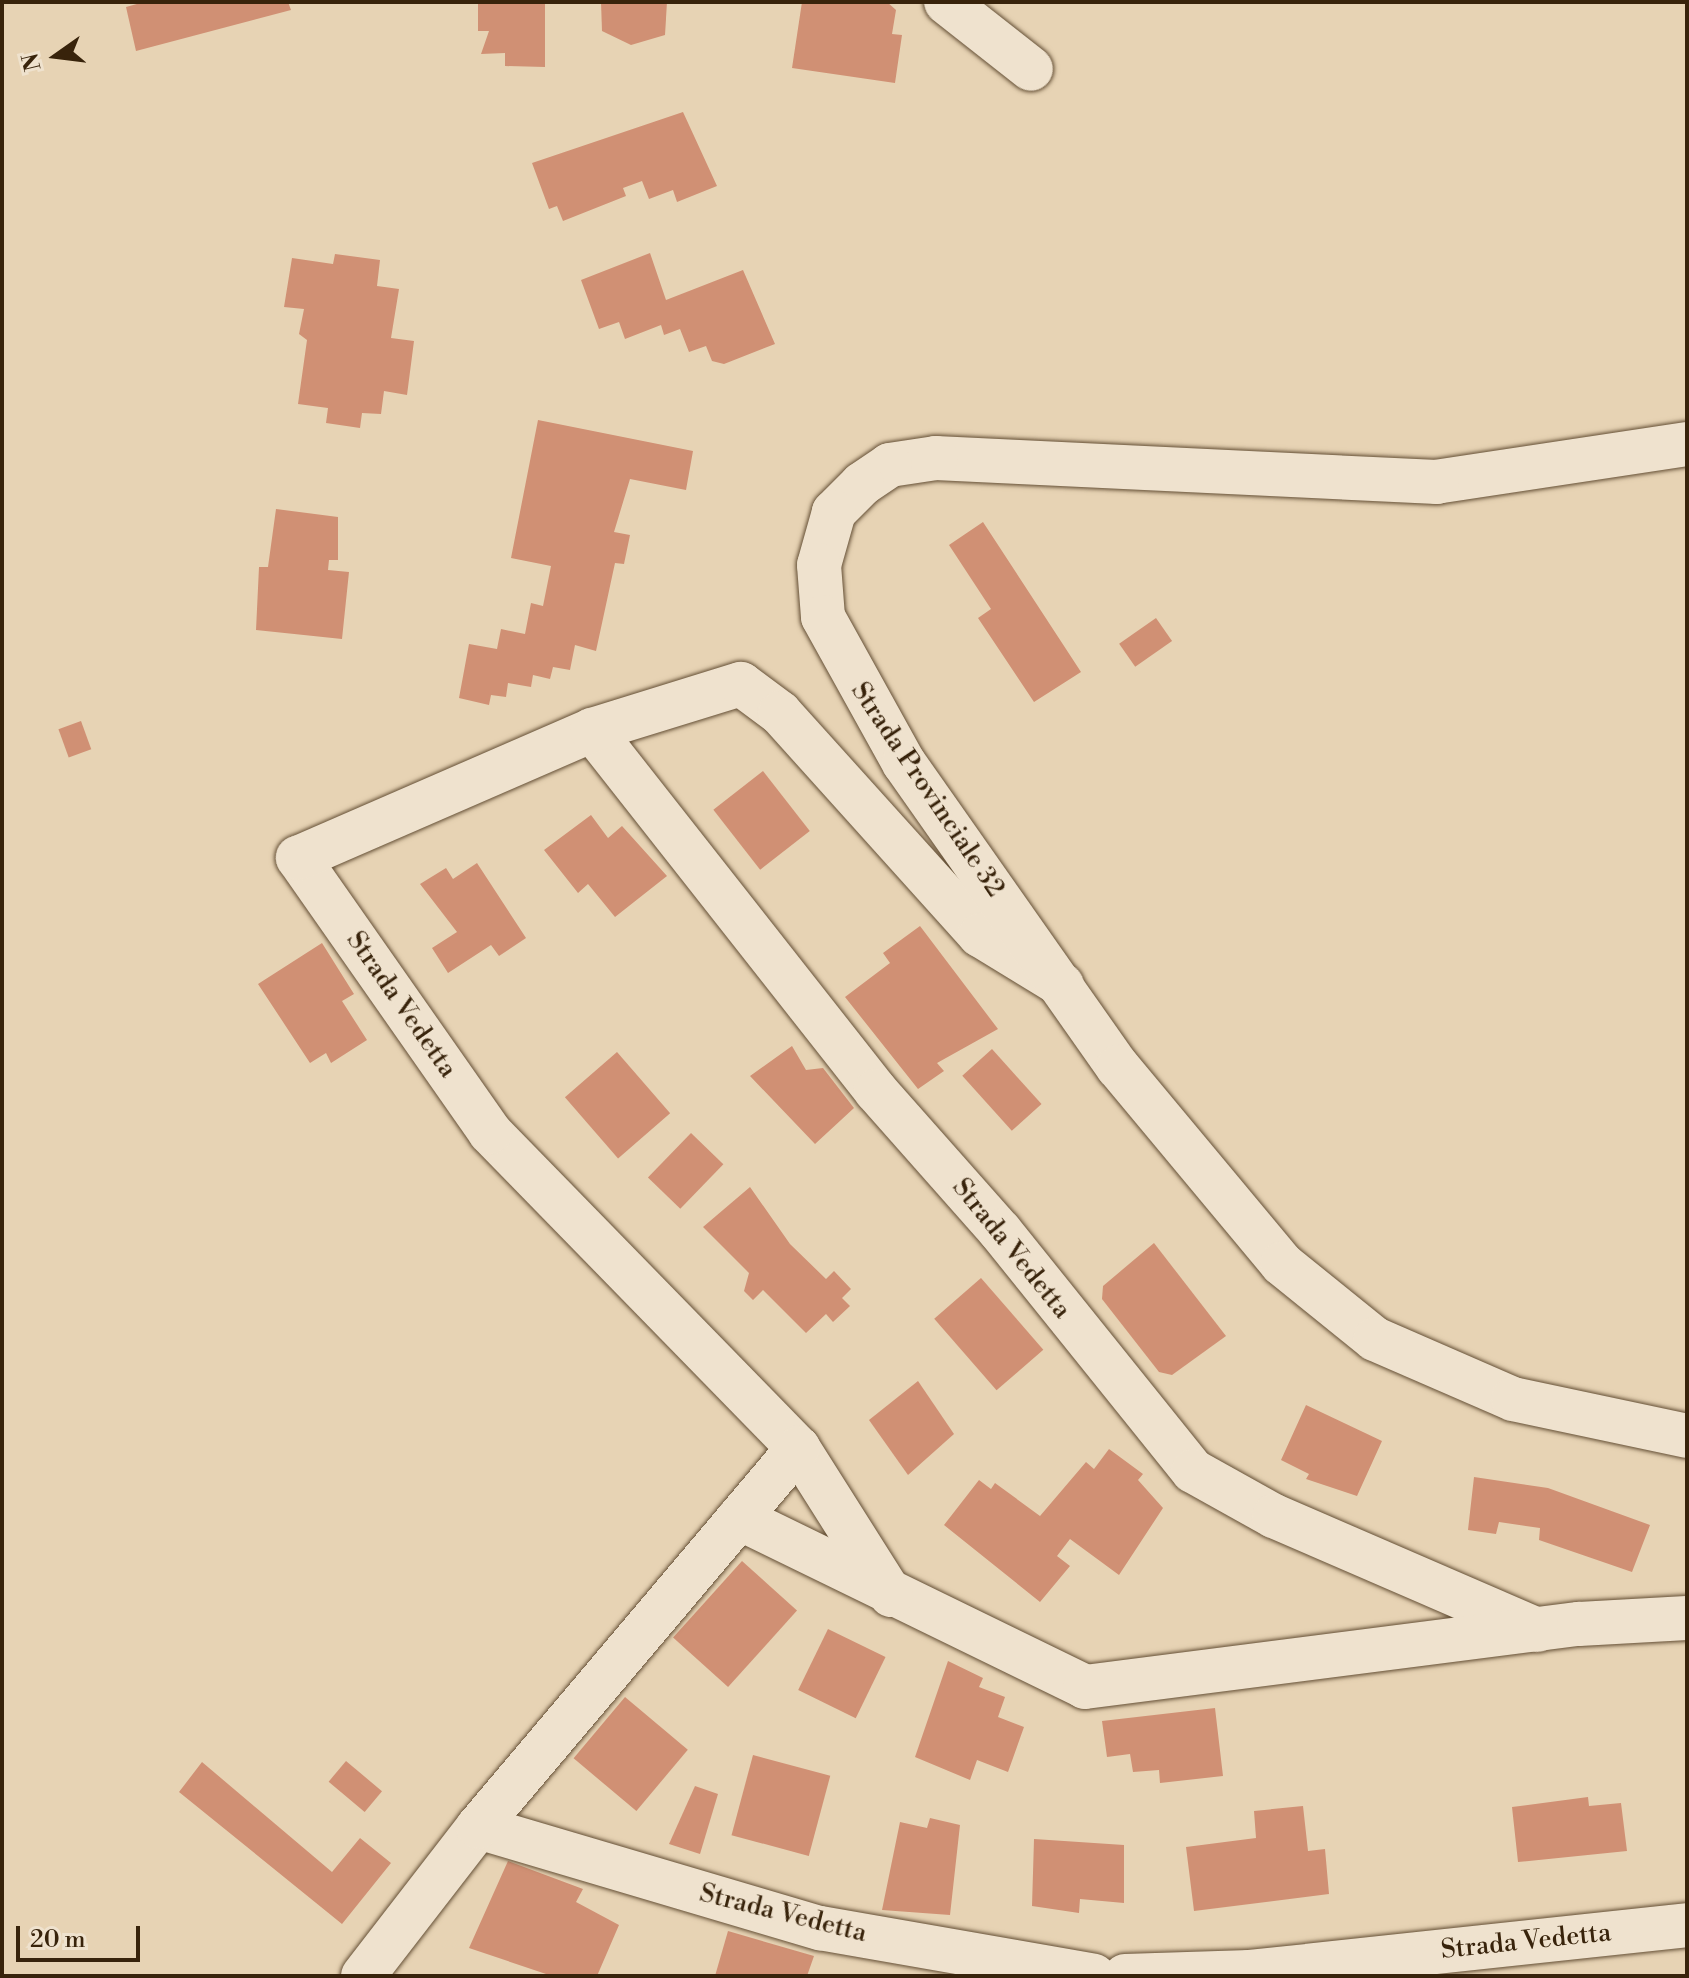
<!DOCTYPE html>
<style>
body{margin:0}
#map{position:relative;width:1689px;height:1978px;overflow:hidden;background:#e7d3b4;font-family:"Libre Bodoni",serif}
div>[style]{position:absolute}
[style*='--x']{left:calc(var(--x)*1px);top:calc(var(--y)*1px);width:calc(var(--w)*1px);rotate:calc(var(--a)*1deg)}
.building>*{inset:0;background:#d09074;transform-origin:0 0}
.roads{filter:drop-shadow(0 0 2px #644f35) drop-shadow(0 0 2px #644f35)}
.minor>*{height:44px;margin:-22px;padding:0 22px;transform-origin:22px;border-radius:22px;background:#efe2ce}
.secondary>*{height:44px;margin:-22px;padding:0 22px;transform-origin:22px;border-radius:22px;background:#efe2ce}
span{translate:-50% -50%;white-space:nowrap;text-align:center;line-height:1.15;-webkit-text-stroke:6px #efe2ce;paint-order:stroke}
.street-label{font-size:26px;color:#38230b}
.frame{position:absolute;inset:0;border:4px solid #38230b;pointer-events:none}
.north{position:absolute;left:16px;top:16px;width:80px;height:80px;-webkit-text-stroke:6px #efe2ce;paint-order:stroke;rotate:256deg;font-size:22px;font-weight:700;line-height:32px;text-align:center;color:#38230b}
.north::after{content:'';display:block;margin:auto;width:28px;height:36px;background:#38230b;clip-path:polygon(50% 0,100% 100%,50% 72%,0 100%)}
.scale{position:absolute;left:16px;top:1926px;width:124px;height:36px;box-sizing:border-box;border:4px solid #38230b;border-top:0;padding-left:10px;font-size:24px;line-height:28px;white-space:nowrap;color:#38230b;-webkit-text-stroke:6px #efe2ce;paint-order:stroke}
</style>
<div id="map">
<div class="building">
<div style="clip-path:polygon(144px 2px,288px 2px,291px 10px,136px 51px,126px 7px)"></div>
<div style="clip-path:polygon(478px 2px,545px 2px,545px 67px,505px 66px,505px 53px,481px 54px,489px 31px,478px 31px)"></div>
<div style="clip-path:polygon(601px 2px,667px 2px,665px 35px,631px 45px,602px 31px)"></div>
<div style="clip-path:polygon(802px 2px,887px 2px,896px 10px,892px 34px,902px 35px,895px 83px,792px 68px)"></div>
<div style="clip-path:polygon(683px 112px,717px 186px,677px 202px,673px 190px,649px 199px,642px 181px,623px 188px,626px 196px,563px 221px,557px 206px,549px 209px,532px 163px)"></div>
<div style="clip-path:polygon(650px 253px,666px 300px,743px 270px,775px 344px,724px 364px,712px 361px,706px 346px,689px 352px,680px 329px,664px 335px,661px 325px,625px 339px,619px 322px,599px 329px,581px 280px)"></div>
<div style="clip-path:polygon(335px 254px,380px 260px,377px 286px,399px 289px,391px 338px,414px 341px,407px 395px,384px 391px,381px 414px,362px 413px,360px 428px,326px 423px,328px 408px,298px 404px,307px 340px,299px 334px,304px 309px,284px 307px,292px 258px,333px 264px)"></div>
<div style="clip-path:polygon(538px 420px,693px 451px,686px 490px,630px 479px,614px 532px,630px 535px,624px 564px,615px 563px,596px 651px,575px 645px,570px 670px,553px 667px,550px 679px,533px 675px,531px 687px,508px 683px,506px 697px,491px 695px,489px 705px,459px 698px,469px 644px,497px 649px,501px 629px,525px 634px,531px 603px,543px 606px,551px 566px,511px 558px)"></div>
<div style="clip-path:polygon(276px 509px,338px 517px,338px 560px,329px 560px,328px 570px,349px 572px,342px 639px,256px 630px,259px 567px,268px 567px)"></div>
<div style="clip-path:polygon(983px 522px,1081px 672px,1034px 702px,978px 618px,991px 609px,949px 545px)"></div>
<div style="left:1156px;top:618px;width:28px;height:45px;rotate:55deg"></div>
<div style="left:81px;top:721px;width:30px;height:24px;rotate:70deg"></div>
<div style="left:763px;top:771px;width:76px;height:63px;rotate:52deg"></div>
<div style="clip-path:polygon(591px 815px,608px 838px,622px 826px,667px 876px,615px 917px,588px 884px,578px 893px,544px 850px)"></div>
<div style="clip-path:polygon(477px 863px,526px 938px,499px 956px,491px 945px,448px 973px,432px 948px,457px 932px,420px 884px,446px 868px,453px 879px)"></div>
<div style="clip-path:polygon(920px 926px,998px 1029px,937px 1063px,944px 1071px,918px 1089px,845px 997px,890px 963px,883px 953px)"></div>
<div style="clip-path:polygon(322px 943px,354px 994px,342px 1001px,367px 1040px,331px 1063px,326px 1053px,310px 1063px,258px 984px)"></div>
<div style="clip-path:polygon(792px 1046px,806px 1070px,823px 1068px,854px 1108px,815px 1144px,750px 1076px)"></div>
<div style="left:992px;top:1049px;width:74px;height:40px;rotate:48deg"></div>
<div style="left:617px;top:1052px;width:81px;height:69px;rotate:49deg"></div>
<div style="left:691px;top:1133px;width:45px;height:62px;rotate:44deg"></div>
<div style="clip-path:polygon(750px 1187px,790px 1244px,826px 1279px,834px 1271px,851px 1289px,842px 1298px,850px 1306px,833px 1322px,826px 1314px,806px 1333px,763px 1290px,753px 1300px,744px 1291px,749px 1273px,703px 1227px)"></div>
<div style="clip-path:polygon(1154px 1243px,1226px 1336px,1172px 1375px,1159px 1372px,1102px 1299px,1103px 1286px)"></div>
<div style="left:981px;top:1278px;width:95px;height:62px;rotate:49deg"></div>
<div style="clip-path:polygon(918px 1381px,954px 1434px,908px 1475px,869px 1420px)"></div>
<div style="clip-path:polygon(1306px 1405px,1382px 1441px,1357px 1496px,1306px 1479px,1309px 1474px,1281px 1460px)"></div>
<div style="clip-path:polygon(1109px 1449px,1143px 1474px,1138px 1480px,1163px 1508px,1119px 1575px,1070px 1539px,1057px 1556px,1070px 1566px,1040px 1602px,944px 1525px,979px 1480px,991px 1489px,995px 1483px,1040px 1516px,1086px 1462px,1094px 1469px)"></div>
<div style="clip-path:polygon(1474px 1477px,1548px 1488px,1650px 1525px,1632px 1572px,1539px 1540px,1540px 1528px,1499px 1522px,1496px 1534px,1468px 1530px)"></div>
<div style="left:742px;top:1561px;width:74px;height:103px;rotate:42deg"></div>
<div style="left:828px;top:1629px;width:64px;height:68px;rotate:26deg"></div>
<div style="clip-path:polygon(948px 1661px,983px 1678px,979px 1687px,1005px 1697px,998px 1717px,1024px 1727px,1008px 1772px,977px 1760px,970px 1780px,915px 1757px)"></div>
<div style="left:625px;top:1697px;width:82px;height:80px;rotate:40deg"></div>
<div style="clip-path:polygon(1215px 1708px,1223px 1776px,1160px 1783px,1159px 1770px,1133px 1772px,1130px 1754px,1107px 1757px,1102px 1721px)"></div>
<div style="left:753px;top:1755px;width:80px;height:83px;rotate:15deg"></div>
<div style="left:346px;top:1761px;width:47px;height:27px;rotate:40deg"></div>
<div style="clip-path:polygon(202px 1762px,332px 1872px,360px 1838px,391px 1863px,342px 1924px,179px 1792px)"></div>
<div style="clip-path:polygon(695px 1786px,718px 1794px,700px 1854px,669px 1844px)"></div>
<div style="clip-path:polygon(1588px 1797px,1589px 1806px,1621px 1803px,1627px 1851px,1518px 1862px,1512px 1807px)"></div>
<div style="clip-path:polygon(1303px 1806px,1308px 1851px,1325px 1849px,1329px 1894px,1194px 1911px,1186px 1847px,1256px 1838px,1254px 1811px)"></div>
<div style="clip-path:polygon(930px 1818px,960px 1825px,950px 1915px,882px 1910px,900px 1822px,927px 1828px)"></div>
<div style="clip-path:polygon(1034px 1839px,1124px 1845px,1124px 1903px,1080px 1899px,1079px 1913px,1032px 1906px)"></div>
<div style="clip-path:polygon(508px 1861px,583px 1889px,576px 1902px,619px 1925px,597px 1976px,552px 1976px,469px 1948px)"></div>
<div style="clip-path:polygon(728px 1931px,814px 1956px,807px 1976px,715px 1976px)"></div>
</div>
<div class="roads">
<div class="minor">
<div style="--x:946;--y:2;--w:108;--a:38.2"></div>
<div style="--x:592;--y:730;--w:459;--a:51.8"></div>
<div style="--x:876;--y:1091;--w:187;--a:48.5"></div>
<div style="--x:1000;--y:1231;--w:308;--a:51.2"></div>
<div style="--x:1193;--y:1471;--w:93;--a:29.1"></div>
<div style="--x:1274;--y:1516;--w:287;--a:23.4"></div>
<div style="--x:739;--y:1518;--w:385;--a:26"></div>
<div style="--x:1085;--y:1687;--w:498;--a:-7.3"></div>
<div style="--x:1579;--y:1624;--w:108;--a:-3.2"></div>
<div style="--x:891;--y:1595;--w:174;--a:-122.3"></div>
<div style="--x:798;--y:1448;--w:441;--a:-134.3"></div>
<div style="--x:490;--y:1132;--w:335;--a:-125"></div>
<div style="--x:298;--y:858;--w:321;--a:-23.5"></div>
<div style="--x:592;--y:730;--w:156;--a:-17.2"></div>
<div style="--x:741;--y:684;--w:49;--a:36.6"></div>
<div style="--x:780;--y:713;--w:299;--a:48"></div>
<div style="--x:980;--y:935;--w:96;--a:31.4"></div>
<div style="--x:478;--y:1827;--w:357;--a:16.5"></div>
<div style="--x:820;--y:1928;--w:278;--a:9.9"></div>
<div style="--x:363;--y:1976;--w:188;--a:-52.3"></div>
<div style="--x:478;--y:1827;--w:496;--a:-49.8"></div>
<div style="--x:1125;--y:1976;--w:125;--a:-1.8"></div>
<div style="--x:1250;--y:1972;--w:440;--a:-6.1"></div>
</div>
<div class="secondary">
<div style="--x:1687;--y:444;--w:253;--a:171.4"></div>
<div style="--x:1437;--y:482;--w:502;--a:-177.26"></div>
<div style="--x:936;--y:458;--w:47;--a:171.3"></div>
<div style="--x:890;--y:465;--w:34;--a:146"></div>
<div style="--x:862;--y:484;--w:40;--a:135"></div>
<div style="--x:834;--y:512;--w:55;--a:105.8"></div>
<div style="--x:819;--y:565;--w:52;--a:85.6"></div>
<div style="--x:823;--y:617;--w:167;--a:61"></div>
<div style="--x:904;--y:763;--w:372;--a:54.9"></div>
<div style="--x:1118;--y:1067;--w:256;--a:50.2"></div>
<div style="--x:1282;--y:1264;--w:119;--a:38.9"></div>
<div style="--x:1375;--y:1339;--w:150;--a:23.5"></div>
<div style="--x:1513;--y:1399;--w:178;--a:12"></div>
</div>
</div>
<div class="street-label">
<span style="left:927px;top:790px;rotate:56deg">Strada Provinciale 32</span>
<span style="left:401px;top:1005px;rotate:55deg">Strada Vedetta</span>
<span style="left:1011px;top:1249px;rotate:51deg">Strada Vedetta</span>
<span style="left:783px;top:1914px;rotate:14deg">Strada Vedetta</span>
<span style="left:1526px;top:1942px;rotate:-6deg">Strada Vedetta</span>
</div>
<div class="frame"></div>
<div class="north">N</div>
<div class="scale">20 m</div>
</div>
